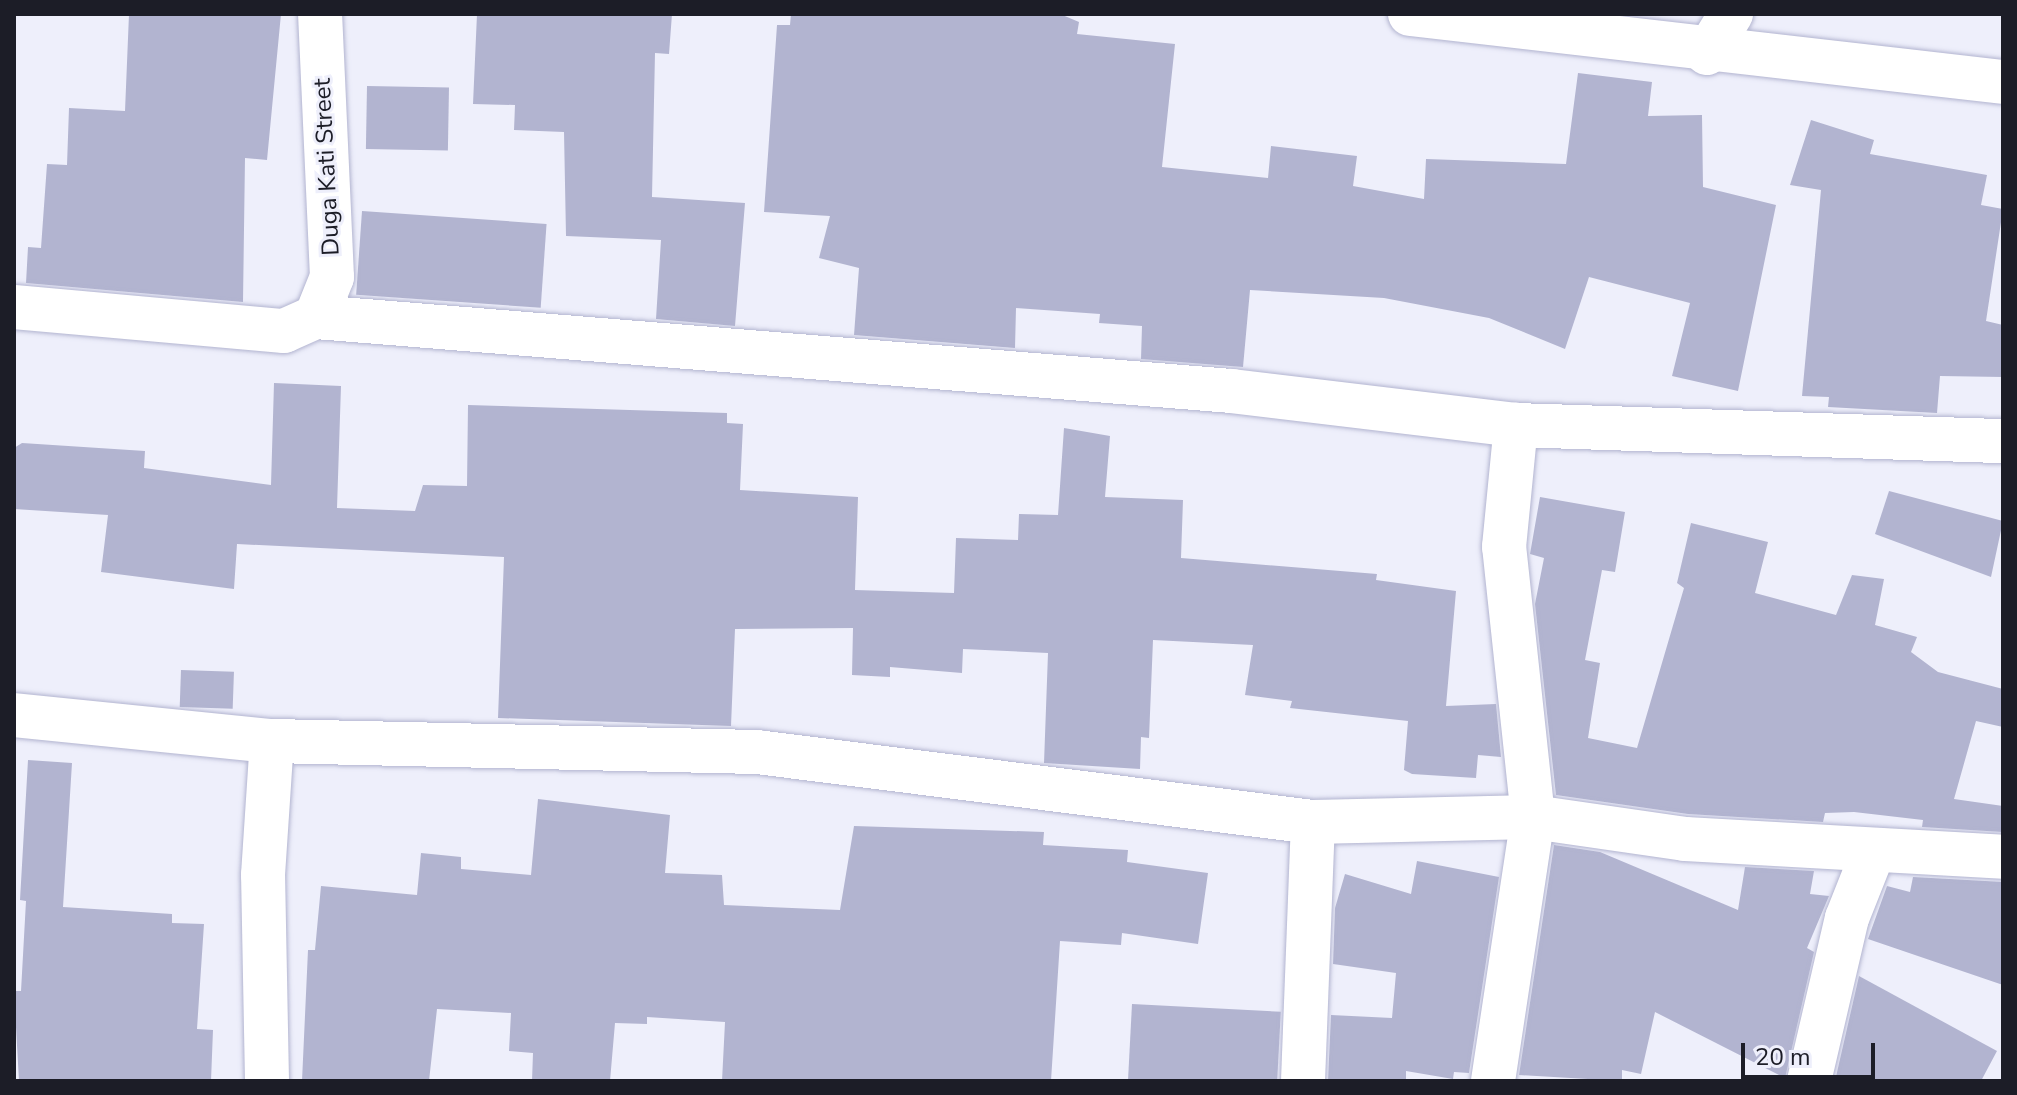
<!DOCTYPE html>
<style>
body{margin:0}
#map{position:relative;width:2017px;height:1095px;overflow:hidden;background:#eeeffb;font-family:"Nunito Sans",sans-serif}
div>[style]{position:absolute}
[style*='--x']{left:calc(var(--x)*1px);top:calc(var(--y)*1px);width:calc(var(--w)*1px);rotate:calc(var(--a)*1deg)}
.building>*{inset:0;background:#b2b4d0;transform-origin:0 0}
.roads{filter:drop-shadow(0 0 2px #b2b4d0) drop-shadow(0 0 2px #b2b4d0)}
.minor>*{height:44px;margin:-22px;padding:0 22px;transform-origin:22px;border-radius:22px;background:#fff}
span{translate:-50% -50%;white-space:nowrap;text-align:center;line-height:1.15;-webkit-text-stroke:6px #eeeffb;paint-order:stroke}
.street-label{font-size:24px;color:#1c1d27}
.frame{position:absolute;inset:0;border:16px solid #1c1d27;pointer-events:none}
.scale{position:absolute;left:1741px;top:1043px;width:134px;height:36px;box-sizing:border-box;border:4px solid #1c1d27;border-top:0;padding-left:10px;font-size:24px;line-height:28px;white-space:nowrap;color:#1c1d27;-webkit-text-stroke:6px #eeeffb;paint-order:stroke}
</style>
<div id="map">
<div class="building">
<div style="clip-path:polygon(129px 14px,281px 14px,267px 160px,245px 158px,243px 302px,26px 283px,28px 247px,41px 248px,47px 164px,67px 165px,69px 108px,125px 111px)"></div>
<div style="clip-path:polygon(477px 14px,672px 14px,669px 54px,655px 53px,652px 197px,745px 203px,735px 326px,656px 319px,661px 240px,566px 236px,564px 132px,514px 130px,515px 105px,473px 104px)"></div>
<div style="clip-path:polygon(791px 14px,1060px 14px,1079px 22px,1077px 34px,1175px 44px,1162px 167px,1268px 178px,1271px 146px,1357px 156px,1353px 186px,1424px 199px,1426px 159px,1566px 164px,1578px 73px,1652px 82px,1648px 116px,1702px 115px,1703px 187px,1776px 205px,1738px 391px,1672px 376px,1690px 303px,1589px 277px,1565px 349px,1489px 318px,1384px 298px,1250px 290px,1243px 367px,1141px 359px,1142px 326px,1099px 323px,1100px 314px,1016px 308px,1015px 348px,854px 335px,859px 268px,819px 258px,830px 216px,764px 212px,777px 25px,790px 25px)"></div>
<div style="left:367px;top:86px;width:82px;height:63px;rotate:1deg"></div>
<div style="clip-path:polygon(1811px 120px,1874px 140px,1870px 154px,1987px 175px,1981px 205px,2003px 209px,1986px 321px,2003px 325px,2003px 377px,1940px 376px,1937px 413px,1828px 407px,1829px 397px,1802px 396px,1821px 190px,1790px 185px)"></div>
<div style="left:362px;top:211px;width:185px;height:84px;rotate:4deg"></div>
<div style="clip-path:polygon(274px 383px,341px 386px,337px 508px,415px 511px,423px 485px,467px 486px,468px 405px,727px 413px,727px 423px,743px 424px,740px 490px,858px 497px,855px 590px,954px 593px,956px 538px,1018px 540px,1019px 514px,1058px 515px,1064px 428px,1110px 436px,1105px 497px,1183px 500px,1181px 558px,1377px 574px,1376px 580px,1456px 591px,1446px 706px,1496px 704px,1501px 757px,1478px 755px,1476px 778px,1412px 774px,1404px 770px,1408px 721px,1290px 708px,1292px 701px,1245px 695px,1253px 645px,1153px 640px,1149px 738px,1141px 737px,1140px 769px,1044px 763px,1048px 653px,963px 649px,962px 673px,890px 667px,890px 677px,852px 675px,853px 628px,735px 629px,731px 726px,498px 718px,504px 557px,237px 544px,234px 589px,101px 572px,108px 515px,14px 509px,14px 448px,22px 443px,145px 451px,144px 468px,271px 485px)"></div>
<div style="clip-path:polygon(1889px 491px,2003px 521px,1991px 577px,1875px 534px)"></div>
<div style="clip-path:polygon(1540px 497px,1625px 512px,1615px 572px,1602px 570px,1585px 660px,1600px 663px,1588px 738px,1637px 748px,1684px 588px,1677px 583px,1691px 523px,1768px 542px,1755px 593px,1836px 615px,1852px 575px,1884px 579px,1875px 625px,1917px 637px,1911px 652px,1938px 672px,2003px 689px,2003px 727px,1976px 721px,1954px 799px,2003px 806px,2003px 832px,1922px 827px,1923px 820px,1854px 812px,1825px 813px,1823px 822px,1688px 814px,1556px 795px,1535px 604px,1544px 558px,1530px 554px)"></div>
<div style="left:181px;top:670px;width:53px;height:37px;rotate:2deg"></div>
<div style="clip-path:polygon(28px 760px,72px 763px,63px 907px,172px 914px,172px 923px,204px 924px,197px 1029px,213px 1030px,211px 1081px,19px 1081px,14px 991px,21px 991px,26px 901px,20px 900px)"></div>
<div style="clip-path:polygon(538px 799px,670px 815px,665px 873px,722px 875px,724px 905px,840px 910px,854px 826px,1044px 832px,1043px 845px,1128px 850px,1127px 862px,1208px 873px,1198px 944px,1122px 933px,1121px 945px,1060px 941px,1051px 1081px,722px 1081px,725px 1022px,647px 1017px,647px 1024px,615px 1023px,610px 1081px,532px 1081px,533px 1053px,509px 1051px,511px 1013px,437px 1009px,429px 1081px,302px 1081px,308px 950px,315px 950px,321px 886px,417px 895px,421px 853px,461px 857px,461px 869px,531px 875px)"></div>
<div style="clip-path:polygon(1554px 845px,1600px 852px,1738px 910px,1745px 867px,1814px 871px,1810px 894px,1829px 896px,1807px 948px,1814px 952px,1785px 1078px,1655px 1012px,1641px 1074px,1622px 1070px,1622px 1081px,1519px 1075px)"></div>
<div style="clip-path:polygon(1417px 861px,1499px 877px,1469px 1073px,1454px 1072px,1453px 1079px,1406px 1071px,1406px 1081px,1328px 1081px,1331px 1015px,1392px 1018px,1396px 973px,1333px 964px,1335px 908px,1345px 874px,1411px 894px)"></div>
<div style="clip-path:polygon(1913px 877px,2003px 882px,2003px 985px,1868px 939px,1887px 886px,1910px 892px)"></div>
<div style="clip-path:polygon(1859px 976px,1997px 1051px,1981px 1081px,1835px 1081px)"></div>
<div style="left:1132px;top:1004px;width:149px;height:77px;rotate:3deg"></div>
</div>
<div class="roads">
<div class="minor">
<div style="--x:1410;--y:14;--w:597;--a:6.54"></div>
<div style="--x:1707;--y:53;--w:46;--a:-58.4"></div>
<div style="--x:14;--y:307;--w:271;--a:5.1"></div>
<div style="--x:284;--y:331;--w:35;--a:-24"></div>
<div style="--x:316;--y:317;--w:918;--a:4.62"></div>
<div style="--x:1231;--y:391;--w:287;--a:6.8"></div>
<div style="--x:1516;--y:425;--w:487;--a:1.9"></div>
<div style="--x:316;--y:317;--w:43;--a:-68.2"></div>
<div style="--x:332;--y:277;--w:263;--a:-92.6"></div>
<div style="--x:14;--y:715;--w:259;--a:5.8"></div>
<div style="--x:272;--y:741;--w:485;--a:1.3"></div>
<div style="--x:757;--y:752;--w:560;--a:7.18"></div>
<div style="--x:1313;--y:822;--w:220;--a:-1.3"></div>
<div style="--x:1533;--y:817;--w:154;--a:8.2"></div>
<div style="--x:1685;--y:839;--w:319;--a:3.2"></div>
<div style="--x:267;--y:1081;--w:206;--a:-91.1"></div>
<div style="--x:263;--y:875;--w:134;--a:-86.2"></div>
<div style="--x:1303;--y:1081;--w:259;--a:-87.8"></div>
<div style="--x:1493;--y:1081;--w:267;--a:-81.4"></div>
<div style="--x:1533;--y:817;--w:272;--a:-96.1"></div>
<div style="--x:1504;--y:547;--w:123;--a:-84.4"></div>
<div style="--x:1809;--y:1081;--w:167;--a:-76.9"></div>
<div style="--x:1847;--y:918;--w:68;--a:-68.4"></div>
</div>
</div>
<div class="street-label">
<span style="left:327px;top:167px;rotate:-93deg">Duga Kati Street</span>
</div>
<div class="frame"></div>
<div class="scale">20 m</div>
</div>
